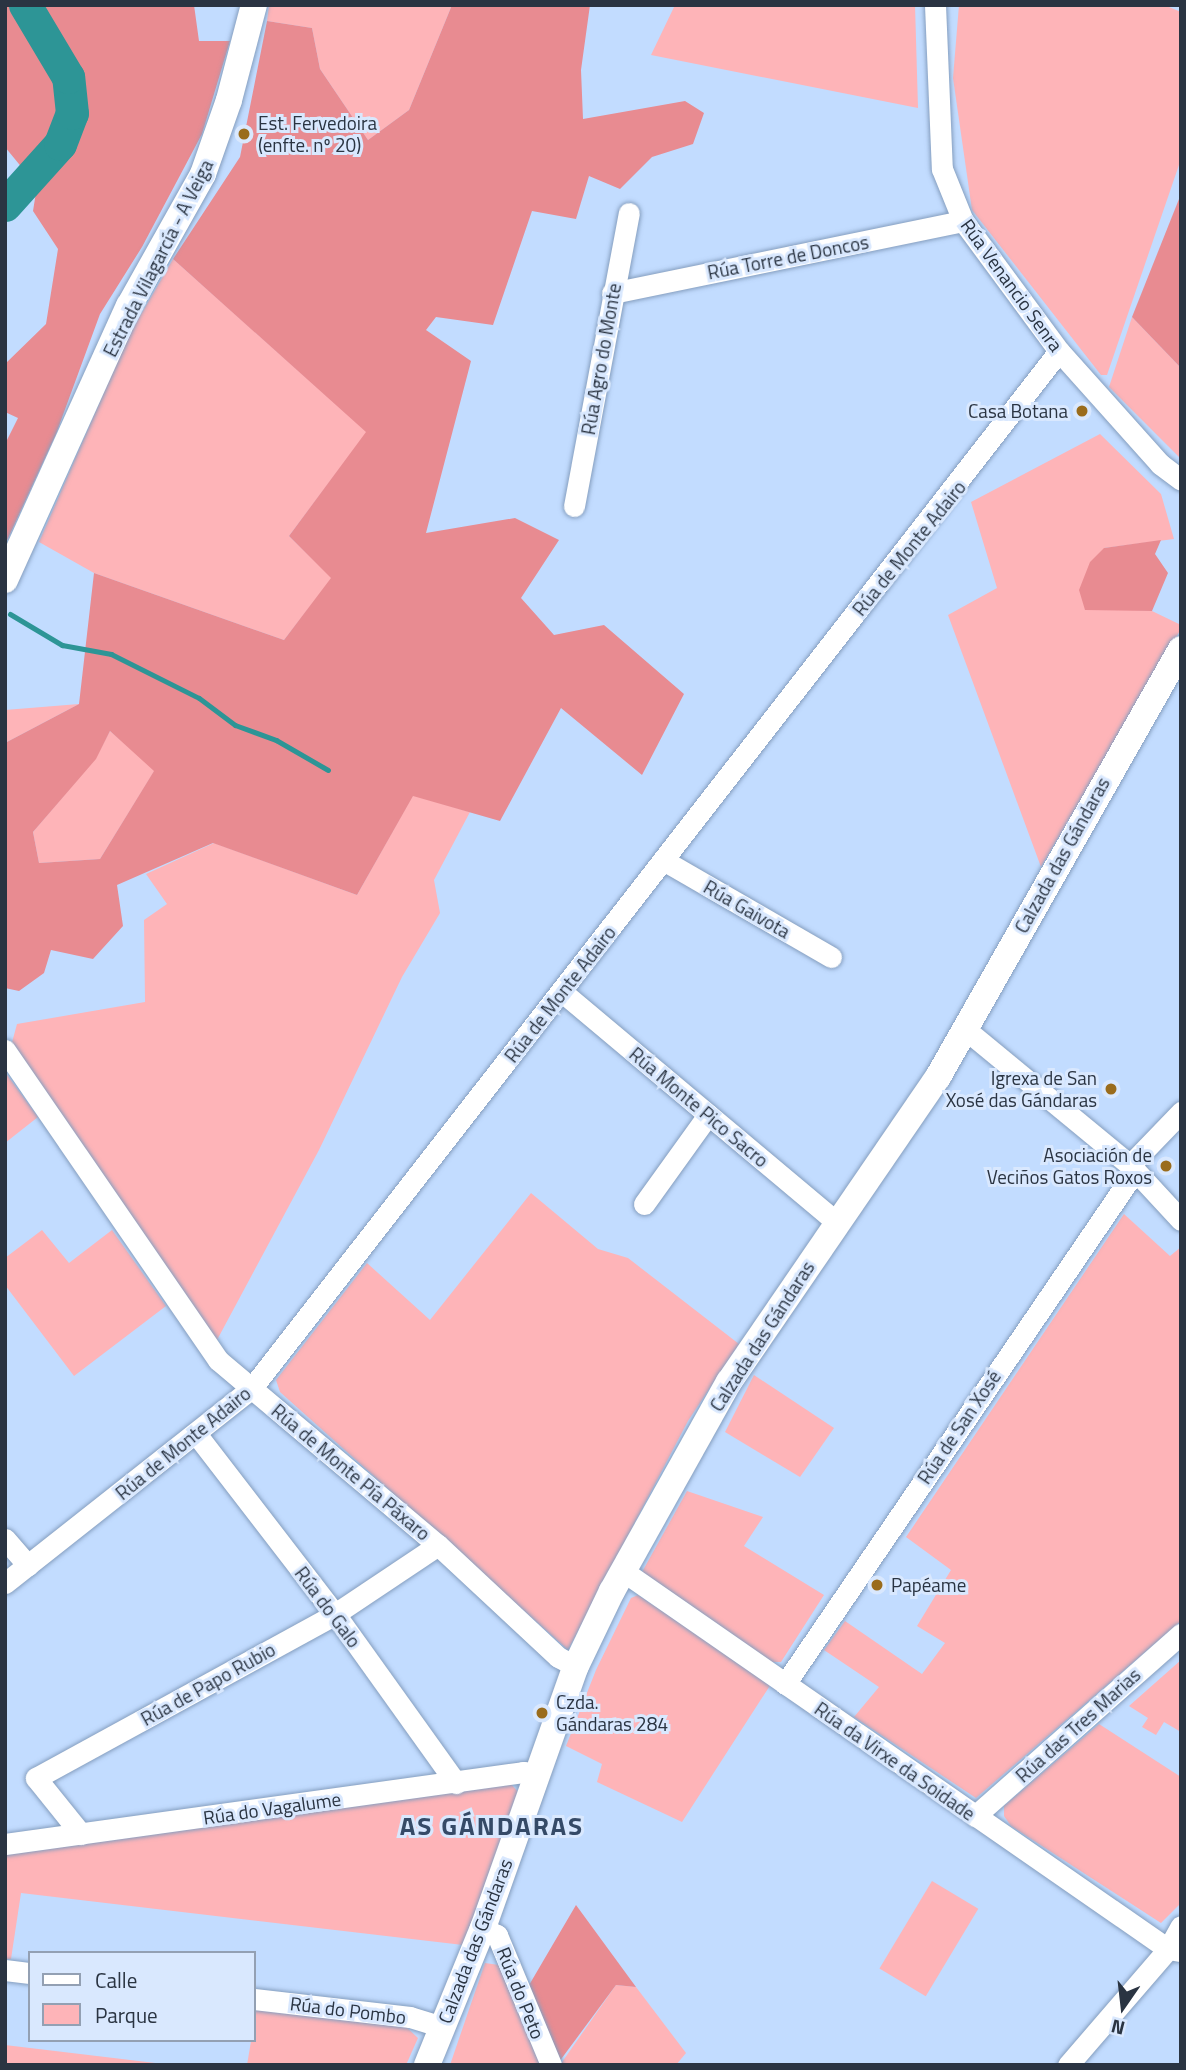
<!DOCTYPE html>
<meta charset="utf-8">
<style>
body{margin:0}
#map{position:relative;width:1186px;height:2070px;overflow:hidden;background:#c2dcff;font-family:"Titillium Web",sans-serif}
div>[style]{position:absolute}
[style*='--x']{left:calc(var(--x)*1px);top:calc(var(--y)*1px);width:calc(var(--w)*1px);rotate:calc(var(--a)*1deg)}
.green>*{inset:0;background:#feb4b8;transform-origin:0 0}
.forest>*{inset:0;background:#e88b91}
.stream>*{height:5px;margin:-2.5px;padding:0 2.5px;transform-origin:2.5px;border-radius:2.5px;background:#2d9596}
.river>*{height:33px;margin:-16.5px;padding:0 16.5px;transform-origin:16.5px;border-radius:16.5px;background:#2d9596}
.roads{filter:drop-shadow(0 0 2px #859ebf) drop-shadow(0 0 2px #859ebf)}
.minor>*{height:21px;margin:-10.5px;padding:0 10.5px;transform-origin:10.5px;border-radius:10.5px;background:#fff}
.major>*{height:26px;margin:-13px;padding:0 13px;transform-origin:13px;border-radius:13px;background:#fff}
.dots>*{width:19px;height:19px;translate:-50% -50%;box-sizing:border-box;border:4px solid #d9e8fe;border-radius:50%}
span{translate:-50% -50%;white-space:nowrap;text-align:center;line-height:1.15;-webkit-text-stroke:6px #d9e8fe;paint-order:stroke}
.poi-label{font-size:19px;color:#2a3442}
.left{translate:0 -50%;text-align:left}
.right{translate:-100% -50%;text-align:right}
.street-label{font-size:19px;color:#2a3442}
.district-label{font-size:26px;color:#354a67;font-weight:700;letter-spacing:2px}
.frame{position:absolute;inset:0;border:7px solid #2a3442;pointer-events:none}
.legend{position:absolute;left:28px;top:1951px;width:228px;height:91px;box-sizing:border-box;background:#d9e8fe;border:2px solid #93a0b3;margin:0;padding:9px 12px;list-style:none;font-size:21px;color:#2a3442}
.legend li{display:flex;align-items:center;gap:14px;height:35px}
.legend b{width:35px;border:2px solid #93a0b3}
.north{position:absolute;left:1088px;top:1972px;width:70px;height:70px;-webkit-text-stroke:5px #d9e8fe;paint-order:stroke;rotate:194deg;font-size:19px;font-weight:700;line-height:28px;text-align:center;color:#2a3442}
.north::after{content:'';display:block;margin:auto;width:24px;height:32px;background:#2a3442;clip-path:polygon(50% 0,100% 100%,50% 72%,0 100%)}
</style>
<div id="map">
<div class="green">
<div style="clip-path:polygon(269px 5px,452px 5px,409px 110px,368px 140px,320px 69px,312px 28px,267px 21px)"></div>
<div style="clip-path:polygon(675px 5px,915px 5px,918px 108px,651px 55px)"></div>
<div style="clip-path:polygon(959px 5px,1164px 5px,1181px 12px,1181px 159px,1107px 375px,1101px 375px,972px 210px,953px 78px)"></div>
<div style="clip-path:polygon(173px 259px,367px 432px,289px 536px,332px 578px,284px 640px,94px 573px,39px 542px,129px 335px)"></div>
<div style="clip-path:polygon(1132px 317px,1181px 368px,1181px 459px,1109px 387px)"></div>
<div style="clip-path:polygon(1100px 434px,1161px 494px,1174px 539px,1104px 548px,1121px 609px,1152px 611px,1181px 625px,1181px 629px,1041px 867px,948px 615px,997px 588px,971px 502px)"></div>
<div style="clip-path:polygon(79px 704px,5px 743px,5px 710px)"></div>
<div style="clip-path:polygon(110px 731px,155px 770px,100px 859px,39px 863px,33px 832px,95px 759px)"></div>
<div style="clip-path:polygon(413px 795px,470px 812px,434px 880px,440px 913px,402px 977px,319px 1150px,217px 1340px,11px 1046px,17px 1024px,145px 1002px,144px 920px,167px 904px,146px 874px,214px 843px,357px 895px)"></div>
<div style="clip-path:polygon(5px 1072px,38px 1117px,5px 1143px)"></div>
<div style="clip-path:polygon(531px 1193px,598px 1249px,628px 1258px,739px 1344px,688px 1421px,568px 1650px,280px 1392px,276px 1380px,367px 1263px,430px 1320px)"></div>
<div style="clip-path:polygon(1124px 1214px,1170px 1256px,1181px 1247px,1181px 1621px,976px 1798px,854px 1717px,879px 1687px,824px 1650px,845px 1621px,922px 1674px,945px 1643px,917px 1626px,951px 1570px,906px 1537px)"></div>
<div style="clip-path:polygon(42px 1230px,69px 1263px,112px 1230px,166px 1306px,74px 1376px,5px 1285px,5px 1258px)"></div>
<div style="clip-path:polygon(754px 1375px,834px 1428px,800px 1477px,725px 1432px)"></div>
<div style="clip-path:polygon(687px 1491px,763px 1517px,744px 1546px,824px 1595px,781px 1662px,771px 1662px,642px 1572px)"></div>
<div style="clip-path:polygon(638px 1595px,771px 1684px,682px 1822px,597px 1782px,602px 1764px,566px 1746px,596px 1670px,631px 1598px)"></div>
<div style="clip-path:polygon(1181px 1660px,1181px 1732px,1164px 1722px,1156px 1735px,1142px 1727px,1148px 1718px,1129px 1706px)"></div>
<div style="clip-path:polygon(1099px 1724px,1181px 1777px,1181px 1903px,1161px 1923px,1011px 1826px,1004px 1816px,1004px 1806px)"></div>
<div style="clip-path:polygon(511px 1784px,520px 1794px,463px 1945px,21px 1893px,11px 1959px,5px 1959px,5px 1852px,139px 1836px,431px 1789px)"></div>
<div style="left:932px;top:1881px;width:54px;height:102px;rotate:31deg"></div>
<div style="clip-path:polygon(485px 1963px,499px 1965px,543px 2065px,450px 2065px)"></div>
<div style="clip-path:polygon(616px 1985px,636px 1987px,686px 2053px,676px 2065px,560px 2065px)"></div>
<div style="clip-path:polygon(257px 2006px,403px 2024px,418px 2038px,406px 2065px,247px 2065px)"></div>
<div style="clip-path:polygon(5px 2045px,172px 2065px,5px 2065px)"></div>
</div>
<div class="forest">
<div style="clip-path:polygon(5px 5px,194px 5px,199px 41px,230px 41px,202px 134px,142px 247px,100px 314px,56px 434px,5px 545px,5px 444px,18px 418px,5px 412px,5px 364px,46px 324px,58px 249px,33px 211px,37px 186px,5px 147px)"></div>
<div style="clip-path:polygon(evenodd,452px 5px,590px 5px,581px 70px,583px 119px,685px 101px,704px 113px,693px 144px,652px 157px,620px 189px,589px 176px,576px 219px,532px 211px,493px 325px,436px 317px,426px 330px,471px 361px,426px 533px,515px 518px,559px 540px,521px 598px,554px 635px,604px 625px,684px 694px,642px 775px,561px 708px,500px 821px,413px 796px,357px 895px,213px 843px,117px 885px,123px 926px,93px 959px,51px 950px,44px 973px,19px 991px,5px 988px,5px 743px,79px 704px,94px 573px,284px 640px,331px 578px,289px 536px,366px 432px,173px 259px,240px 157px,267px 21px,312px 28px,320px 69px,368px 140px,409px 110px,452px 5px,110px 731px,154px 771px,100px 859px,39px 863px,33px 832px,96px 759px,110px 731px)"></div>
<div style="clip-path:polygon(1181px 194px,1181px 368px,1132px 317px)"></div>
<div style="clip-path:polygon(1161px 540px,1155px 554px,1168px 573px,1152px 611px,1085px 610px,1079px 590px,1090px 562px,1104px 548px)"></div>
<div style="clip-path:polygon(576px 1905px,636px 1987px,616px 1985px,559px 2062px,525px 1992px)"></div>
</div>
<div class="stream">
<div style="--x:10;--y:614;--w:61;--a:30.8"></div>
<div style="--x:62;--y:645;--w:50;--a:10.4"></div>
<div style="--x:111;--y:654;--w:98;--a:26.6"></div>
<div style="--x:199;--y:698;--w:45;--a:36.9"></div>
<div style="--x:235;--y:725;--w:44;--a:20.1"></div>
<div style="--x:276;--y:740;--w:60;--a:30"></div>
</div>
<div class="river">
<div style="--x:5;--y:205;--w:82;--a:-48"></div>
<div style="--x:60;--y:144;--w:33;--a:-69"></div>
<div style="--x:72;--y:113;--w:36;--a:-96"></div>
<div style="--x:68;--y:77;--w:84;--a:-120.8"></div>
</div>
<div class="roads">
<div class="minor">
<div style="--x:935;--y:5;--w:164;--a:87.6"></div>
<div style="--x:942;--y:169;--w:56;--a:68"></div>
<div style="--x:963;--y:221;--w:162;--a:53.6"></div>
<div style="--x:1059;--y:351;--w:152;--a:48.2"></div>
<div style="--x:1160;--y:464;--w:26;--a:37"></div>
<div style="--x:612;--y:293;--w:358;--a:-11.6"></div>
<div style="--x:574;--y:506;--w:298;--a:-79.4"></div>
<div style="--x:663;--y:860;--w:194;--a:30"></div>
<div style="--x:561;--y:991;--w:361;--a:40"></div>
<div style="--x:965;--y:1029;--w:214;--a:39.5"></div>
<div style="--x:1130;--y:1165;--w:75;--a:47.2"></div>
<div style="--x:5;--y:1050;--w:376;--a:55.5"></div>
<div style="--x:218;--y:1360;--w:287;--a:40.1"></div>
<div style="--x:438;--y:1545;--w:164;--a:43"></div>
<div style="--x:558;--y:1657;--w:20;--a:27"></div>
<div style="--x:1130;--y:1165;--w:74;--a:-46.1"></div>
<div style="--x:644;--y:1204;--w:110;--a:-54.3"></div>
<div style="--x:197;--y:1435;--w:226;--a:52.4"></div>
<div style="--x:335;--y:1614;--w:208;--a:54.4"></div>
<div style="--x:5;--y:1539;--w:35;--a:49"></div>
<div style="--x:623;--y:1571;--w:663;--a:34.74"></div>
<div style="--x:1168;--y:1949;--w:13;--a:9"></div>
<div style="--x:5;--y:1583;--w:313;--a:-38.3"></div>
<div style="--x:251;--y:1389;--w:1315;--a:-52.1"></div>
<div style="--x:785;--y:1684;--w:621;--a:-55.7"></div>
<div style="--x:975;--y:1816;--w:275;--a:-41.5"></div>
<div style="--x:81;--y:1834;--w:72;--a:-128.8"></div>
<div style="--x:36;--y:1778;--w:341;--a:-28.7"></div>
<div style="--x:335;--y:1614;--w:124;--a:-33.8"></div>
<div style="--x:5;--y:1844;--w:523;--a:-7.91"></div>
<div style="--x:523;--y:1772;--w:15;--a:8"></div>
<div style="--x:483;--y:1928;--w:16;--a:27"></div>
<div style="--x:497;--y:1935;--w:141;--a:67.4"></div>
<div style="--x:5;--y:1970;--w:25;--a:7"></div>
<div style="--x:254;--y:1999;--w:157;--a:6.6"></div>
<div style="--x:410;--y:2017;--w:34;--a:17"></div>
<div style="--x:1068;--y:2065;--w:153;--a:-49.2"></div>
<div style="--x:1168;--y:1949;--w:26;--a:-61"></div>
</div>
<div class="major">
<div style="--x:5;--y:580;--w:301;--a:-65.7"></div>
<div style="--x:129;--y:306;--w:151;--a:-60.7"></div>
<div style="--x:203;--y:174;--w:78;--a:-70.6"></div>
<div style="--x:229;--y:100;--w:98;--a:-75.3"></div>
<div style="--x:427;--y:2065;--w:148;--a:-67.8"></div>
<div style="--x:483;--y:1928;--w:278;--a:-70.5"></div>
<div style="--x:576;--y:1666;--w:83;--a:-64.4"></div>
<div style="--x:612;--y:1591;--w:240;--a:-60.8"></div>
<div style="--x:729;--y:1382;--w:370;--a:-55.6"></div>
<div style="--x:938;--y:1077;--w:492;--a:-60.4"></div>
</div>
</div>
<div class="dots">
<div style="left:244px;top:134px;background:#9a6c1c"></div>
<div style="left:1082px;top:411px;background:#9a6c1c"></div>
<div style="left:1111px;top:1089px;background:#9a6c1c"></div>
<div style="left:1166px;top:1166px;background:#9a6c1c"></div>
<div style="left:877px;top:1585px;background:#9a6c1c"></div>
<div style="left:542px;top:1713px;background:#9a6c1c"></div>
</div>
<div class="poi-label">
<span class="left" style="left:258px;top:134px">Est. Fervedoira<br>(enfte. nº 20)</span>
<span class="right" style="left:1068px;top:411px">Casa Botana</span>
<span class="right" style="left:1097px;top:1089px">Igrexa de San<br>Xosé das Gándaras</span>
<span class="right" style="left:1152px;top:1166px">Asociación de<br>Veciños Gatos Roxos</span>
<span class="left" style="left:891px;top:1585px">Papéame</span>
<span class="left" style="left:556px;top:1713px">Czda.<br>Gándaras 284</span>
</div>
<div class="street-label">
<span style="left:788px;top:257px;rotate:-11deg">Rúa Torre de Doncos</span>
<span style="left:158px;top:258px;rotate:-63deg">Estrada Vilagarcía - A Veiga</span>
<span style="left:1012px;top:285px;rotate:54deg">Rúa Venancio Senra</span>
<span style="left:601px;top:359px;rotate:-80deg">Rúa Agro do Monte</span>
<span style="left:909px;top:548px;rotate:-51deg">Rúa de Monte Adairo</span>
<span style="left:1062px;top:855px;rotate:-61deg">Calzada das Gándaras</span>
<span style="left:747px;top:909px;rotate:30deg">Rúa Gaivota</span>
<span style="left:560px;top:994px;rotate:-52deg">Rúa de Monte Adairo</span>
<span style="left:699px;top:1107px;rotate:40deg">Rúa Monte Pico Sacro</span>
<span style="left:762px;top:1336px;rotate:-57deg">Calzada das Gándaras</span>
<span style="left:959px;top:1427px;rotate:-56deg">Rúa de San Xosé</span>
<span style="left:183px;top:1443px;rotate:-39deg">Rúa de Monte Adairo</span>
<span style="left:351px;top:1472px;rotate:40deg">Rúa de Monte Pía Páxaro</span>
<span style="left:328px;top:1607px;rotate:53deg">Rúa do Galo</span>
<span style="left:208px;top:1684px;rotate:-29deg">Rúa de Papo Rubio</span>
<span style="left:1078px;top:1725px;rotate:-42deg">Rúa das Tres Marias</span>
<span style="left:895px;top:1761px;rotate:35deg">Rúa da Virxe da Soidade</span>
<span style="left:272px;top:1808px;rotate:-8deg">Rúa do Vagalume</span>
<span style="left:475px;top:1941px;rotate:-69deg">Calzada das Gándaras</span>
<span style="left:521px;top:1993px;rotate:68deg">Rúa do Peto</span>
<span style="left:348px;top:2010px;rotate:7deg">Rúa do Pombo</span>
</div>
<div class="district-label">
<span style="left:492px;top:1826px">AS GÁNDARAS</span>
</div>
<div class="frame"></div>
<ul class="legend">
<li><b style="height:9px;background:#fff"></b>Calle</li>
<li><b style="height:19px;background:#feb4b8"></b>Parque</li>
</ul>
<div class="north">N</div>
</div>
